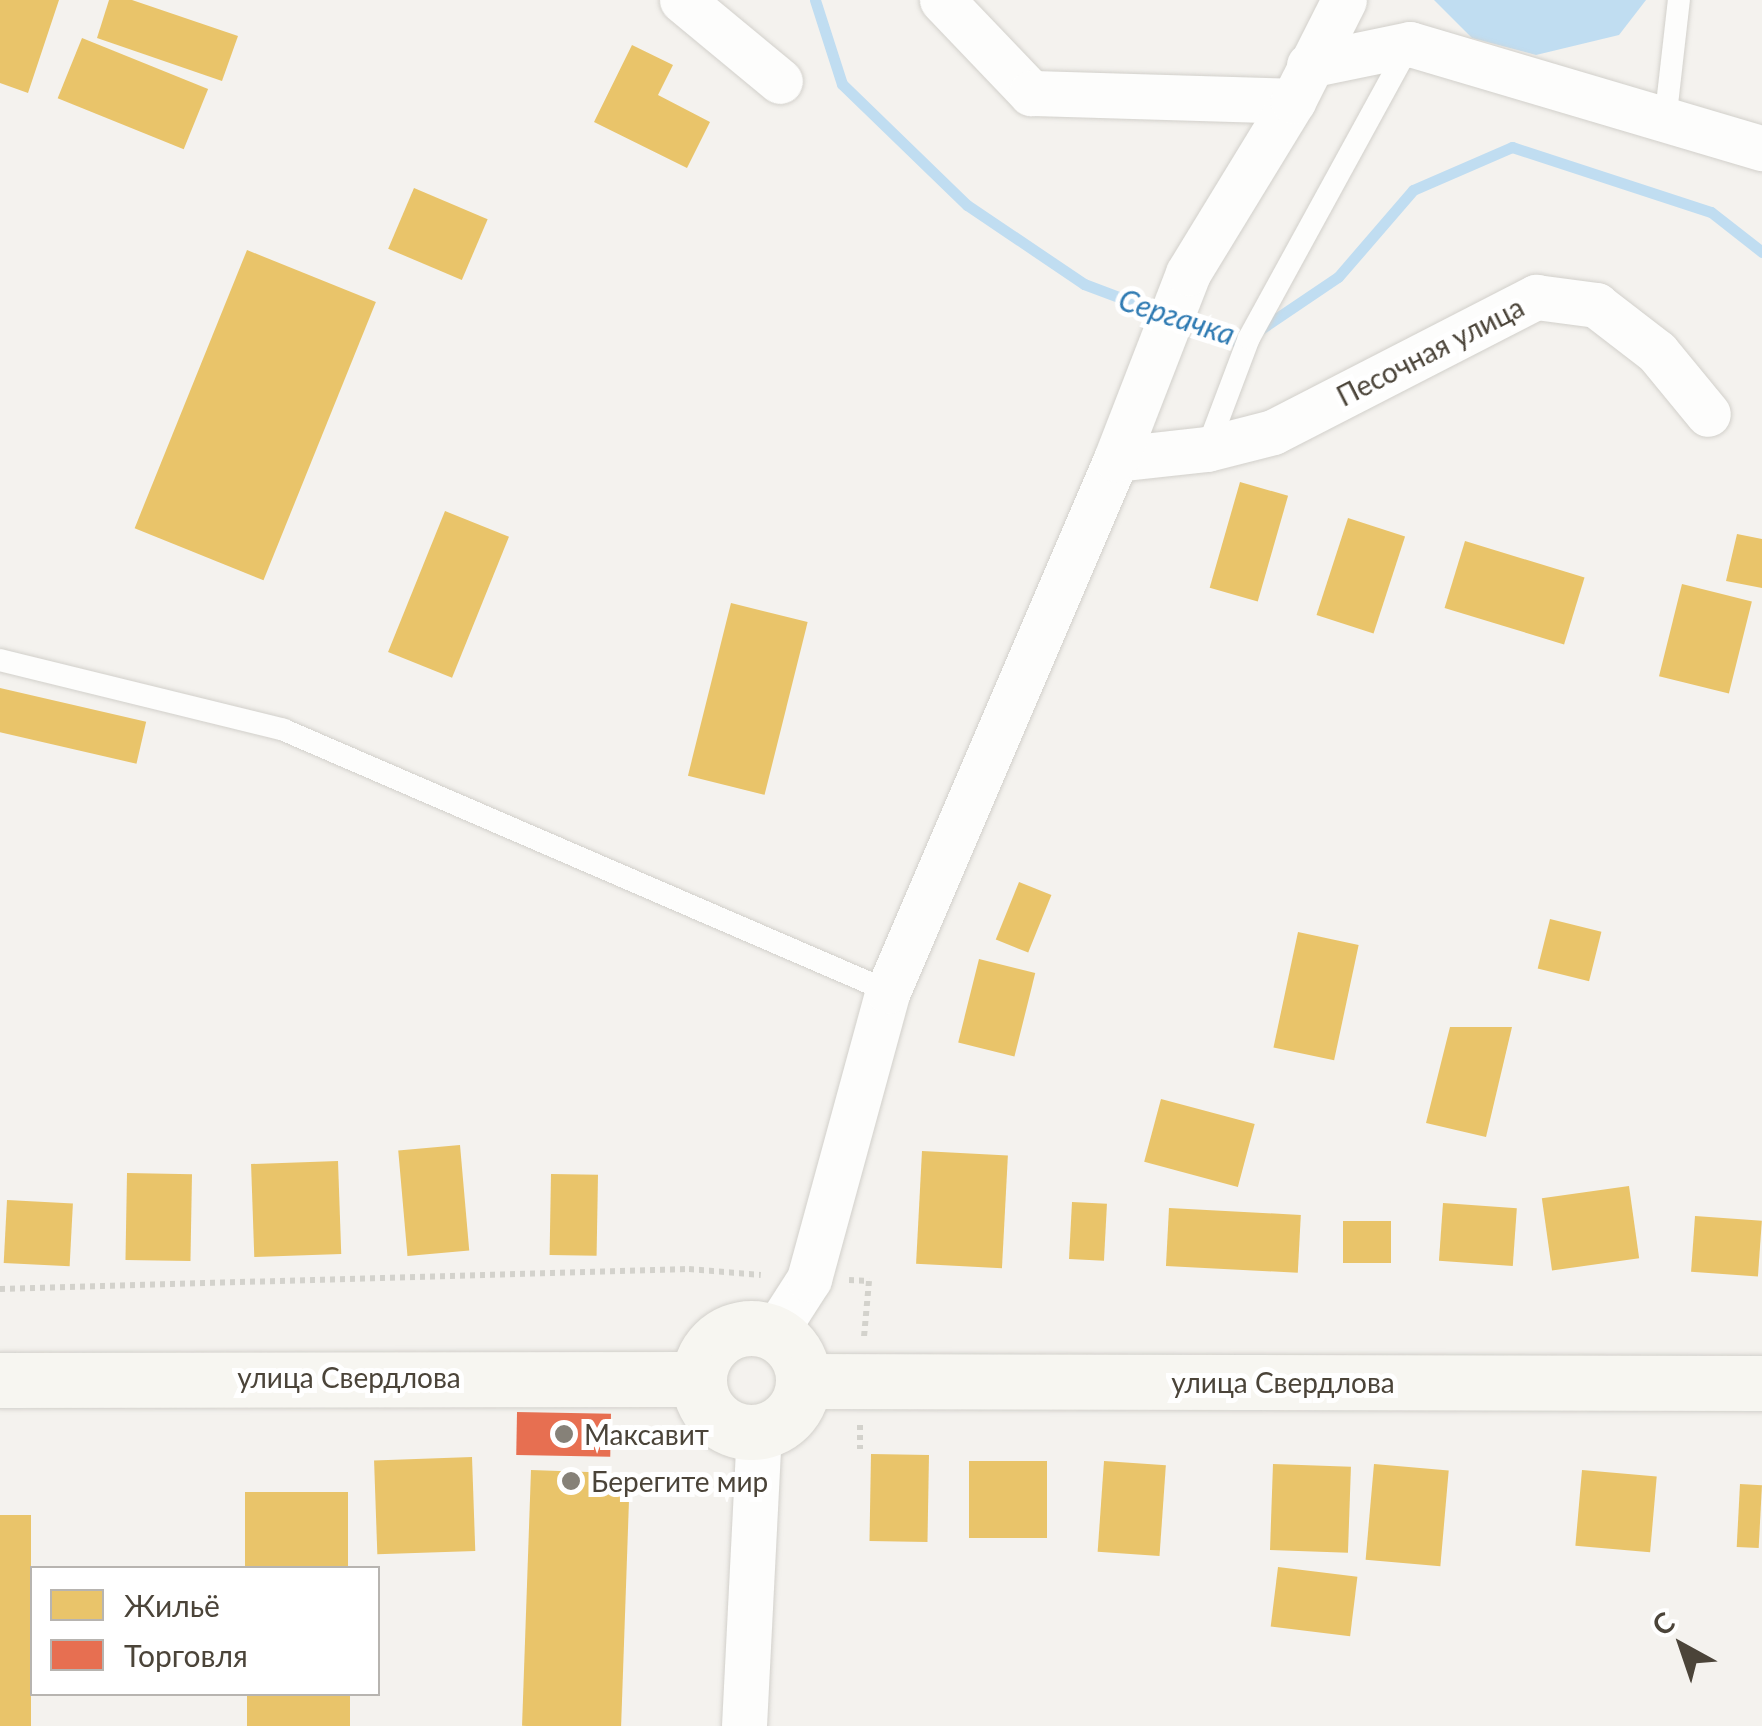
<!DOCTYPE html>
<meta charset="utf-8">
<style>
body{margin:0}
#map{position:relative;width:1762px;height:1726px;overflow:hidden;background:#f4f2ee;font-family:Lato,sans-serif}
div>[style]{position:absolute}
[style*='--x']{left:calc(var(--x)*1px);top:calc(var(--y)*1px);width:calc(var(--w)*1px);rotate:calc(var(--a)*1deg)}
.water>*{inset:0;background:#c0ddf1}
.homes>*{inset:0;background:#e9c46a;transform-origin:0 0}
.shops>*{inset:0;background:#e76f51;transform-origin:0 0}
.stream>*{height:11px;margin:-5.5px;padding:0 5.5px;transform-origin:5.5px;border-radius:5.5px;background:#c0ddf1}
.path>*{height:6px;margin-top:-3px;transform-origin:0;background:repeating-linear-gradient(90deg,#d3d2cc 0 5px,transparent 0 10px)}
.roads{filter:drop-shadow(0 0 2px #d2d0cb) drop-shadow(0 0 2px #d2d0cb)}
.lane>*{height:22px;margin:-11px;padding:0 11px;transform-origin:11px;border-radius:11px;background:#fdfdfc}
.street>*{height:45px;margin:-22.5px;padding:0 22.5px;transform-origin:22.5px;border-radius:22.5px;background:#fdfdfc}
.secondary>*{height:55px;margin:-27.5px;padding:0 27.5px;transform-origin:27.5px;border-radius:27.5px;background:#f7f6f1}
.secondary>.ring{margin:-27.5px;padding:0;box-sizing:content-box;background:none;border:55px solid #f7f6f1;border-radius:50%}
.dots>*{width:28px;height:28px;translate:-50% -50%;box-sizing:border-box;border:5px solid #fff;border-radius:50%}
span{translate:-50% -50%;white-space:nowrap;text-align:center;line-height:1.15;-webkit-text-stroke:10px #fff;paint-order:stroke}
.street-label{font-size:28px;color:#4b4439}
.poi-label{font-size:28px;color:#4b4439}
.left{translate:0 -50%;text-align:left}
.water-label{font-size:30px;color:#2e7ab2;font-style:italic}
.legend{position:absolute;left:30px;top:1566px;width:350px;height:130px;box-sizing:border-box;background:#fff;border:2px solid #b7b4b0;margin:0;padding:12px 18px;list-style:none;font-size:30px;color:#4b4439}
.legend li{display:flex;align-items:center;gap:20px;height:50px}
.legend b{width:50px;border:2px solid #b7b4b0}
.north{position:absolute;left:1632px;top:1596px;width:100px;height:100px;-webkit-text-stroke:8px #fff;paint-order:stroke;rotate:320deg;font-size:28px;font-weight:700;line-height:40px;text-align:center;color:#4b4439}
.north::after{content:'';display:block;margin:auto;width:35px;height:45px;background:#4b4439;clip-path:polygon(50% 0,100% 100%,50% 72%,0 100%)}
</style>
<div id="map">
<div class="water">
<div style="clip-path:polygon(1434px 0,1646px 0,1619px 35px,1536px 55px,1472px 38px)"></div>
</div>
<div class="homes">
<div style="clip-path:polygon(0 0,59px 0,28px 93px,0 83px)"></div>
<div style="clip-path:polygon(109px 0,132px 0,238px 36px,222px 81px,97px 38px)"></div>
<div style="left:82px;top:38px;width:136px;height:65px;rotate:22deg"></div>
<div style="clip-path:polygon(632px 45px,673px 65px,658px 95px,710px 122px,687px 168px,594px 122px)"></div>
<div style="left:414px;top:188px;width:80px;height:66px;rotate:23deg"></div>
<div style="left:247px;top:250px;width:139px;height:300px;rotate:22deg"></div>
<div style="left:1240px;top:482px;width:50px;height:110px;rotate:16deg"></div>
<div style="left:445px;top:511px;width:69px;height:152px;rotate:22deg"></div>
<div style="left:1348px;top:518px;width:60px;height:102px;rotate:18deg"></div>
<div style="clip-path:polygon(1737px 534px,1762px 539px,1762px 588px,1726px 581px)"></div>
<div style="left:1465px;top:541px;width:125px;height:70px;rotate:17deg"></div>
<div style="left:1682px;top:584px;width:72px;height:95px;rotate:14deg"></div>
<div style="left:731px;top:603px;width:79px;height:178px;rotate:14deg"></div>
<div style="left:0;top:688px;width:150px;height:43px;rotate:13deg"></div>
<div style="left:1019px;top:882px;width:35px;height:62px;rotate:22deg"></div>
<div style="left:1550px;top:919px;width:53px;height:51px;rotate:14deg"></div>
<div style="left:1298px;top:932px;width:62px;height:118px;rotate:12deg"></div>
<div style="left:979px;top:959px;width:58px;height:86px;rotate:14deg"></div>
<div style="clip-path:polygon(1450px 1027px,1512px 1027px,1486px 1137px,1426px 1123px)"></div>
<div style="left:1161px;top:1099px;width:97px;height:65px;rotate:15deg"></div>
<div style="left:460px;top:1145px;width:106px;height:62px;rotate:85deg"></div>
<div style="left:922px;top:1151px;width:86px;height:113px;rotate:3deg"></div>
<div style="left:338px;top:1161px;width:93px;height:87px;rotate:88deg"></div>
<div style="left:127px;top:1173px;width:65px;height:87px;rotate:1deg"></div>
<div style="left:551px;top:1174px;width:47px;height:81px;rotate:1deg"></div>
<div style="left:1629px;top:1186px;width:73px;height:88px;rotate:82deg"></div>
<div style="left:7px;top:1200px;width:66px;height:63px;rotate:3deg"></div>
<div style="left:1072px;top:1202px;width:35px;height:57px;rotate:3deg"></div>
<div style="left:1443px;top:1203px;width:74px;height:58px;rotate:4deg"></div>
<div style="left:1169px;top:1208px;width:132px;height:58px;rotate:3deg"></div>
<div style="left:1695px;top:1216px;width:67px;height:56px;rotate:4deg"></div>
<div style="left:1343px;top:1221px;width:48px;height:42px"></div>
<div style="left:871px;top:1454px;width:58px;height:87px;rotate:1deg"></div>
<div style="left:472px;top:1457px;width:94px;height:98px;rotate:88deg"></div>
<div style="left:969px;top:1461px;width:78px;height:77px"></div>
<div style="left:1104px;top:1461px;width:62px;height:91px;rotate:4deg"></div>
<div style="left:1273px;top:1464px;width:78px;height:86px;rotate:2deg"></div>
<div style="left:1374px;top:1464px;width:75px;height:96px;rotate:5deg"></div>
<div style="left:531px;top:1470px;width:99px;height:256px;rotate:2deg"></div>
<div style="left:1582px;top:1470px;width:75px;height:76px;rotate:5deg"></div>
<div style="left:1740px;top:1484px;width:22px;height:63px;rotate:3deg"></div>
<div style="left:348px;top:1492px;width:76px;height:103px;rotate:90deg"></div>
<div style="left:0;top:1515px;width:31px;height:211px"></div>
<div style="left:1278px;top:1567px;width:80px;height:60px;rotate:7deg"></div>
<div style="left:247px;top:1694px;width:103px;height:32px"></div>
</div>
<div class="shops">
<div style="left:517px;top:1412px;width:94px;height:43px;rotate:1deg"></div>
</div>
<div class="stream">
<div style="--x:815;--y:0;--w:88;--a:72.2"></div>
<div style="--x:842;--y:84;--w:174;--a:44.1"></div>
<div style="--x:967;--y:205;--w:141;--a:34"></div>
<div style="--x:1084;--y:284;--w:82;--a:20.6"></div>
<div style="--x:1179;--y:320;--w:65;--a:20.7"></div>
<div style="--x:1240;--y:343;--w:118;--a:-34"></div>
<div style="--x:1338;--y:277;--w:115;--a:-49.2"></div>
<div style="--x:1413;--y:190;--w:108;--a:-23.5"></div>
<div style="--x:1512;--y:147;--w:209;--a:18.1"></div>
<div style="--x:1711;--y:212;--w:65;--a:38.1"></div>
</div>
<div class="path">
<div style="--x:849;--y:1280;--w:20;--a:3"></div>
<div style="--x:869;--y:1281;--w:56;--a:95.1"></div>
<div style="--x:0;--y:1289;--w:689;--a:-1.66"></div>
<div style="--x:689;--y:1269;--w:72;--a:4.8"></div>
<div style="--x:860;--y:1425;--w:24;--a:90"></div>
</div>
<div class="roads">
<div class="lane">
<div style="--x:1665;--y:122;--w:123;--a:-83.5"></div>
<div style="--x:1207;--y:449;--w:119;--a:-69.3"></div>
<div style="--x:1249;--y:338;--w:333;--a:-61.3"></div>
<div style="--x:0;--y:660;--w:292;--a:13.8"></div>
<div style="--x:284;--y:730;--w:658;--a:23.37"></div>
</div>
<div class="street">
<div style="--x:682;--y:0;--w:127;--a:39.6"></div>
<div style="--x:942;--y:0;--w:129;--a:46.3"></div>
<div style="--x:1031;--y:93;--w:262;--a:1.7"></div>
<div style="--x:1309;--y:65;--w:103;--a:-11.7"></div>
<div style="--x:1410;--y:44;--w:367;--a:16.5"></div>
<div style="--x:1116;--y:459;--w:92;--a:-6.3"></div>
<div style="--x:1207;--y:449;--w:68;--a:-14.4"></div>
<div style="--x:1273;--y:432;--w:296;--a:-27.2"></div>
<div style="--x:1536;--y:297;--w:61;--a:7.6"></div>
<div style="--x:1596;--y:305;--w:77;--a:37.6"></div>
<div style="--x:1657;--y:352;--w:80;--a:50.6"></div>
<div style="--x:775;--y:1332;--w:63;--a:-57.3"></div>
<div style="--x:809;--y:1279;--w:299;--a:-74.7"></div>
<div style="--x:888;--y:991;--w:579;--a:-66.8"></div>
<div style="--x:1116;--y:459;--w:199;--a:-68.8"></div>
<div style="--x:1188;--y:273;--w:202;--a:-58.6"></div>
<div style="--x:1293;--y:101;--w:113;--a:-63.2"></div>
<div style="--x:744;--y:1726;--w:293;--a:-87.1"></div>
</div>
<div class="secondary">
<div class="ring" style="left:699px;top:1328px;width:49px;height:49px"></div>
<div style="--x:0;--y:1380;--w:698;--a:-0.08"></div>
<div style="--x:804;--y:1381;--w:958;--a:0.12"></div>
</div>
</div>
<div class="dots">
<div style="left:564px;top:1434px;background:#868178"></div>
<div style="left:571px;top:1481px;background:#868178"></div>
</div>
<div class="street-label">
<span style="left:1430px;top:351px;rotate:-27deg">Песочная улица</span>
<span style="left:349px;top:1377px">улица Свердлова</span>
<span style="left:1283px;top:1382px">улица Свердлова</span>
</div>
<div class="poi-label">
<span class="left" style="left:584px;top:1434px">Максавит</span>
<span class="left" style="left:591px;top:1481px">Берегите мир</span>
</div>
<div class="water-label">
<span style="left:1177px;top:316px;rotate:18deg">Сергачка</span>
</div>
<ul class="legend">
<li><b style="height:28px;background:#e9c46a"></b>Жильё</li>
<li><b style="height:28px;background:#e76f51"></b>Торговля</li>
</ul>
<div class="north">С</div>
</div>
